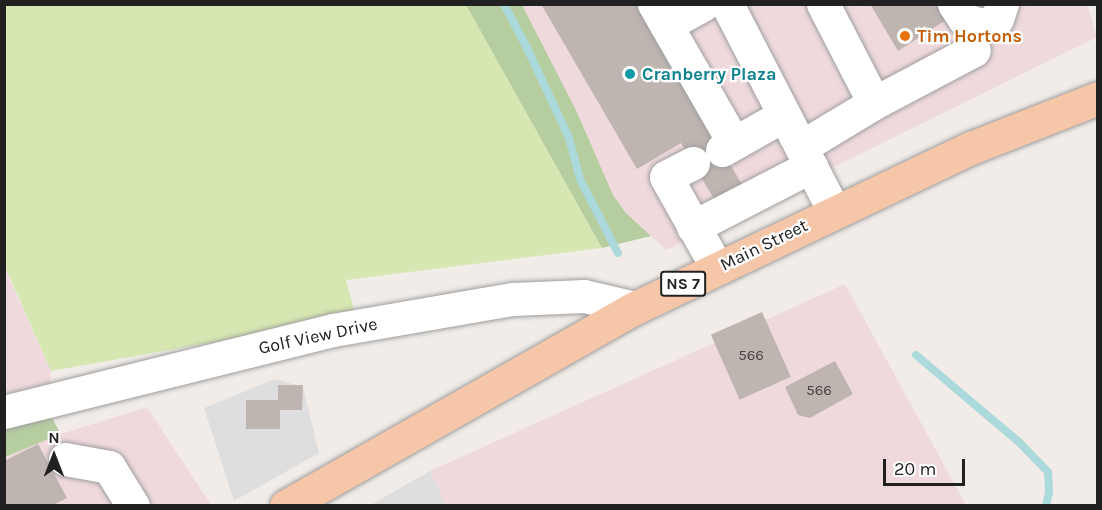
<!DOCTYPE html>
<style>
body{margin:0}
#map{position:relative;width:1102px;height:510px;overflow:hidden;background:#f1ece8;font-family:Karla,sans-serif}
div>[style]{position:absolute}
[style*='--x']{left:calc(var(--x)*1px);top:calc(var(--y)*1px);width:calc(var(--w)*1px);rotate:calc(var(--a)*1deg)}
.residential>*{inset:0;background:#dfdede}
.commercial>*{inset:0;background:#f0d9dd}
.grass>*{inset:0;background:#d6e7b2}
.forest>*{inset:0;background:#b6cda0}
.stream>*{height:8px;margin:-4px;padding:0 4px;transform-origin:4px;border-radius:4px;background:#acd9db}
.building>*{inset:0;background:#beb5b1;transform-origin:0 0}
.roads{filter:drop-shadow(0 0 2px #9e9e9e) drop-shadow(0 0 2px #9e9e9e)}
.minor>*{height:33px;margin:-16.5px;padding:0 16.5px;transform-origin:16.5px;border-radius:16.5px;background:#fff}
.major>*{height:33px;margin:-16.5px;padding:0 16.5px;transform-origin:16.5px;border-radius:16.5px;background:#f6c6a8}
.dots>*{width:16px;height:16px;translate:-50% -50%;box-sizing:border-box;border:3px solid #fff;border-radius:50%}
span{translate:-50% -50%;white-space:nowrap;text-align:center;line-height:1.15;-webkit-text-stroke:4.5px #fff;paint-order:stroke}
.number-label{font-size:15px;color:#484645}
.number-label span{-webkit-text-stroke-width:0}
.shield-label span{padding:2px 4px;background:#fff;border:2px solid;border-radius:4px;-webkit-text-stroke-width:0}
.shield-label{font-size:16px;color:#212121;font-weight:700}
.food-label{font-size:18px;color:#c56008;font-weight:700}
.left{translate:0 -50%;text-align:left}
.culture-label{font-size:18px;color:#0d838f;font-weight:700}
.street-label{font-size:18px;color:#212121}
.frame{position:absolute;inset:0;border:6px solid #212121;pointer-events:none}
.north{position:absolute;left:24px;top:426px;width:60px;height:60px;-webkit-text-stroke:4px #fff;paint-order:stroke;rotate:0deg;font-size:16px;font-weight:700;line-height:24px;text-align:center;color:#212121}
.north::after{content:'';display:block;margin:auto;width:21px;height:27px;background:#212121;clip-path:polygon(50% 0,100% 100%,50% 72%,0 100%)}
.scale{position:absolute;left:883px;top:459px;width:82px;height:27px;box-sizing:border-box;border:3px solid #212121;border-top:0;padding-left:8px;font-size:18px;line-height:21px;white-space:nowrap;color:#212121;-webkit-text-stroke:4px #fff;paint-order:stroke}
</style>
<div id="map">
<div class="residential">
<div style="clip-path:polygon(275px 379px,303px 387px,319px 453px,234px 501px,204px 408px)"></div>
<div style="clip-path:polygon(430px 471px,446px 505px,369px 506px)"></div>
</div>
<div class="commercial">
<div style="clip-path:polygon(522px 5px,1087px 5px,1097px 37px,666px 250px,625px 212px,613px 195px,576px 110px)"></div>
<div style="clip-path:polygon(4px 267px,51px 371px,47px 409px,4px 417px)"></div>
<div style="clip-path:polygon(845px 284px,966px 505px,446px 505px,430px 471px)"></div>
<div style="clip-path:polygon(147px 407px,211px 505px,5px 506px,5px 457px,61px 434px)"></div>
</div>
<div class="grass">
<div style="clip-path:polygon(5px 4px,466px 5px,602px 248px,346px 280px,356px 317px,51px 371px,5px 267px)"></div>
</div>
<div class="forest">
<div style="clip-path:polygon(466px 5px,522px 5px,576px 110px,613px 195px,625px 212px,651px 236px,602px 248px)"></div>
<div style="clip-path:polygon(47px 409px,61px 434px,5px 457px,5px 417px)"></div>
</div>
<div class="stream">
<div style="--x:504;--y:4;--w:52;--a:62.4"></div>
<div style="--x:528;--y:50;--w:97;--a:65"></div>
<div style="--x:569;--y:138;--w:42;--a:75"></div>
<div style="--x:580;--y:179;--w:83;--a:62.8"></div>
<div style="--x:916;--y:355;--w:135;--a:40.2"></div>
<div style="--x:1019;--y:442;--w:42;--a:46"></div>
<div style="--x:1048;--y:472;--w:21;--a:87"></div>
<div style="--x:1049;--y:493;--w:13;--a:103"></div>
</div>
<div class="building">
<div style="clip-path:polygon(541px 4px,637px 4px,744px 188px,717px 204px,681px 143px,637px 169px)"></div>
<div style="clip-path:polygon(870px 4px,937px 4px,946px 20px,898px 51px)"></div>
<div style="left:762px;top:312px;width:71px;height:56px;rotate:66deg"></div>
<div style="clip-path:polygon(835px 361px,853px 394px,810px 418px,798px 415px,785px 387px)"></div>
<div style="clip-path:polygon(278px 385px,303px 385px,302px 410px,280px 410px,280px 429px,246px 429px,246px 400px,278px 400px)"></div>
<div style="clip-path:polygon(38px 444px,67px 498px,51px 506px,4px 506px,4px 461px)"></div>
</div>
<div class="roads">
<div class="minor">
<div style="--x:654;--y:4;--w:160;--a:60.1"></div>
<div style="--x:727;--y:4;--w:233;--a:62.7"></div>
<div style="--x:823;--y:4;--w:111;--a:62.7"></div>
<div style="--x:874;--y:103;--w:113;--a:-27.9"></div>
<div style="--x:954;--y:4;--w:18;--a:56"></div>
<div style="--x:964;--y:19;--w:15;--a:20"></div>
<div style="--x:978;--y:24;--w:9;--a:0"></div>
<div style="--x:987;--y:24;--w:11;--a:-27"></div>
<div style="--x:997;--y:19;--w:16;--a:-72"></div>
<div style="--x:666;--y:25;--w:43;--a:-28.9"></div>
<div style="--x:801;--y:147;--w:85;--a:-31.1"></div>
<div style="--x:722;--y:150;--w:71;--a:-29.4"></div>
<div style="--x:693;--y:163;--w:30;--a:153"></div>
<div style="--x:666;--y:177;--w:104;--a:60.7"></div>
<div style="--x:693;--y:227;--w:133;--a:-27.3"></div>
<div style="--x:4;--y:412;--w:339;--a:-14"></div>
<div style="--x:333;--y:330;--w:183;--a:-9.8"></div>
<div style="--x:513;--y:299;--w:71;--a:-2.4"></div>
<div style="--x:584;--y:296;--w:52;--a:13.2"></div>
<div style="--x:65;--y:459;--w:45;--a:10.3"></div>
<div style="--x:109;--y:467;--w:46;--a:58.4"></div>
</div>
<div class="major">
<div style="--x:286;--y:506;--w:401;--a:-29.6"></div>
<div style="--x:635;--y:308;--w:374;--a:-25.5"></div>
<div style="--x:973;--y:147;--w:134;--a:-21.4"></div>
</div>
</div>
<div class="dots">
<div style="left:905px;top:36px;background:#e8710a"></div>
<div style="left:630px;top:74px;background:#0f9aa8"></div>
</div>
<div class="number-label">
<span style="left:751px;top:356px">566</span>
<span style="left:819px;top:391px">566</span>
</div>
<div class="shield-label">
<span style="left:683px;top:284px">NS 7</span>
</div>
<div class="food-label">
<span class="left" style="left:917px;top:36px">Tim Hortons</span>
</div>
<div class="culture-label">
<span class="left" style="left:642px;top:74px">Cranberry Plaza</span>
</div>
<div class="street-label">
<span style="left:764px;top:245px;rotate:-26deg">Main Street</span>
<span style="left:318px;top:336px;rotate:-12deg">Golf View Drive</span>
</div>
<div class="frame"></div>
<div class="north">N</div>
<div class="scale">20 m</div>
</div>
